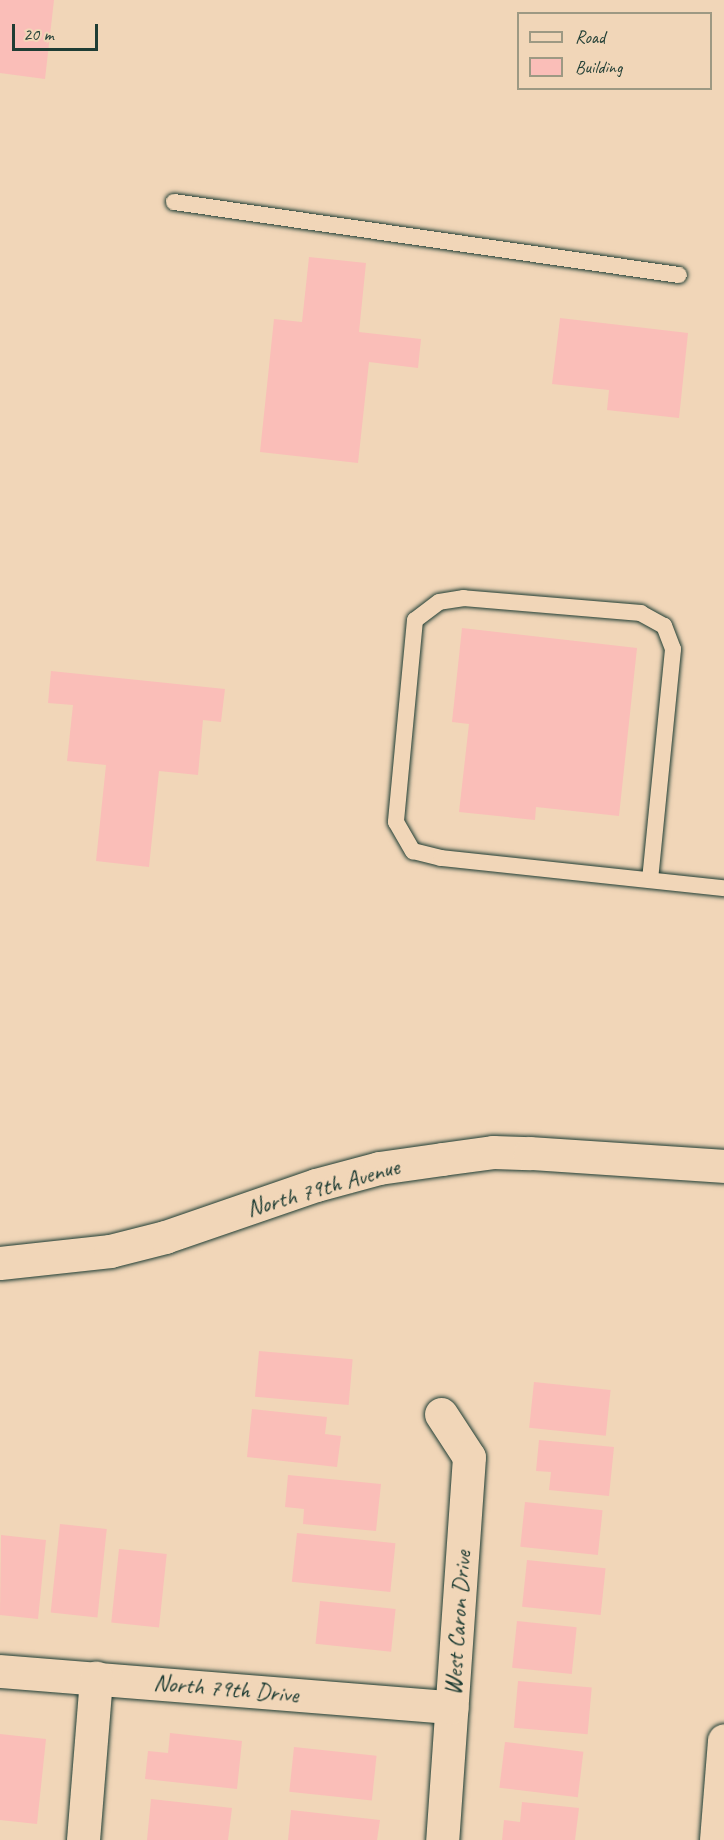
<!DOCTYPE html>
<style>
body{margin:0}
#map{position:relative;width:724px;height:1840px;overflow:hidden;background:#f1d6b8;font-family:Caveat,sans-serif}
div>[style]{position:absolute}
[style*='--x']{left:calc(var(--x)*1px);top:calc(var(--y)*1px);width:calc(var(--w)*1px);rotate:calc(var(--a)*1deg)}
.building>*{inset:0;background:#fabeb8;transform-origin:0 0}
.roads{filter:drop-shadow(0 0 2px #1f3d34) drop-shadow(0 0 2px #1f3d34)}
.lane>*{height:16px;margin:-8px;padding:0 8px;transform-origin:8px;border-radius:8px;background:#f1d6b8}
.street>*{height:33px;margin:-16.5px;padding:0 16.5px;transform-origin:16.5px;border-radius:16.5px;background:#f1d6b8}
.secondary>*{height:33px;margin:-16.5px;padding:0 16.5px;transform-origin:16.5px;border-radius:16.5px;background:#f1d6b8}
span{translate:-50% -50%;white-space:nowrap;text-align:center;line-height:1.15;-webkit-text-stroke:6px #f1d6b8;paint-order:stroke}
.street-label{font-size:24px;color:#1f3d34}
.legend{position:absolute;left:517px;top:12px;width:195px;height:78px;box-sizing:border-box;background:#f1d6b8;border:2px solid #9d9983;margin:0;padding:8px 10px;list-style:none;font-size:18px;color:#1f3d34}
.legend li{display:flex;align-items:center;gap:12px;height:30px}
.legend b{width:30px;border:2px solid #9d9983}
.scale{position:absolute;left:12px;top:24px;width:86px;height:27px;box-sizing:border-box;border:3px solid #1f3d34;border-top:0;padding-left:8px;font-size:18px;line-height:21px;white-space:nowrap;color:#1f3d34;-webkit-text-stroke:4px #f1d6b8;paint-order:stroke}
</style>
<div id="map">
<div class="building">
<div style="clip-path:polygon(0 0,54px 0,45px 79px,0 73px)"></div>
<div style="clip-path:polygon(309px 257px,366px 263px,359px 332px,421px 339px,418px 368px,369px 362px,358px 463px,260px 452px,274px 319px,302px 322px)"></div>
<div style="clip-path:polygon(560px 318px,688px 333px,679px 418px,607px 410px,609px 390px,552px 384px)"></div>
<div style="clip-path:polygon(462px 628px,637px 648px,619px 816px,536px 807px,535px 820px,459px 812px,469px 724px,452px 722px)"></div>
<div style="clip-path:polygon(51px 671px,225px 689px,221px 722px,203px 720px,198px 775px,159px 771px,149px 867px,96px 861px,106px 765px,67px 761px,73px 705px,48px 703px)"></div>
<div style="left:259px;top:1351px;width:94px;height:46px;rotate:5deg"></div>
<div style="left:534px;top:1382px;width:77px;height:46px;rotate:6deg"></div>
<div style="clip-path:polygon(252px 1409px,327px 1417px,325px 1434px,341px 1436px,337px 1467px,247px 1457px)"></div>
<div style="clip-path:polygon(539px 1440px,614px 1447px,609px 1496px,549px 1490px,551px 1472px,536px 1471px)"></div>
<div style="clip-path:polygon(288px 1475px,381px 1484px,376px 1531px,303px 1524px,304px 1509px,285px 1507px)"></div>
<div style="left:525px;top:1502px;width:78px;height:45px;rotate:6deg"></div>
<div style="left:60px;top:1524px;width:47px;height:89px;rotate:6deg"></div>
<div style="left:297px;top:1533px;width:99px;height:49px;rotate:6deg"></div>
<div style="clip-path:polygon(1px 1535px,46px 1540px,38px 1619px,0 1615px)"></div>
<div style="left:119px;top:1549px;width:48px;height:74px;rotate:6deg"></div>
<div style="left:527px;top:1560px;width:79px;height:47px;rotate:6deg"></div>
<div style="left:320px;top:1601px;width:76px;height:43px;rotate:6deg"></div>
<div style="left:517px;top:1621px;width:60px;height:47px;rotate:6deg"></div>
<div style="left:518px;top:1681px;width:74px;height:47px;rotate:5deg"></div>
<div style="clip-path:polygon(170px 1733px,242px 1741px,237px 1789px,145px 1779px,148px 1751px,168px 1753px)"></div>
<div style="clip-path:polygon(0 1734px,46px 1739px,37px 1824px,0 1820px)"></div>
<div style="left:505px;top:1742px;width:79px;height:46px;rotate:7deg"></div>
<div style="left:294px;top:1747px;width:83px;height:45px;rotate:6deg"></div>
<div style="clip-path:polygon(151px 1799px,232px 1808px,228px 1840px,147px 1840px)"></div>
<div style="clip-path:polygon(522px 1802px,579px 1808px,575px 1840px,502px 1840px,504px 1820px,520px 1822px)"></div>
<div style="clip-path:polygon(291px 1810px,380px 1820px,377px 1840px,288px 1840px)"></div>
</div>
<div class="roads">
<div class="lane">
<div style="--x:174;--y:202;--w:510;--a:8.23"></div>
<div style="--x:650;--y:880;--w:232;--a:-84.3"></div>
<div style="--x:673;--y:649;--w:25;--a:-111"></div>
<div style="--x:664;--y:626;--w:26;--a:-151"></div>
<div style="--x:641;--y:613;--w:178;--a:-175.2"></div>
<div style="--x:464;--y:598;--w:25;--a:171"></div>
<div style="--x:439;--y:602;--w:30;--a:143"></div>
<div style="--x:415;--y:620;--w:203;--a:95.4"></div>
<div style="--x:396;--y:822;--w:34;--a:60"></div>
<div style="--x:413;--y:851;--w:29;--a:14"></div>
<div style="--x:441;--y:858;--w:285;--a:6.1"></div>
</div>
<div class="street">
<div style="--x:441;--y:1414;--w:51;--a:56.9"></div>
<div style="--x:469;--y:1457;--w:384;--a:94"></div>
<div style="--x:0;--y:1671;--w:453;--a:4.6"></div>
<div style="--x:83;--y:1840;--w:163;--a:-85.4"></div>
</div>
<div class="secondary">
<div style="--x:0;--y:1263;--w:111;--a:-6.2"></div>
<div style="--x:110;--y:1251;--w:57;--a:-14.3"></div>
<div style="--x:165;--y:1237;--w:160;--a:-19"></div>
<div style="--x:316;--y:1185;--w:65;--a:-15.1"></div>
<div style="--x:379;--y:1168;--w:64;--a:-8.1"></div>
<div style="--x:442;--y:1159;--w:51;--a:-7.8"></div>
<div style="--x:493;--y:1152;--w:37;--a:2"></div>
<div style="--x:530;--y:1153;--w:194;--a:3.8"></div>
<div style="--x:716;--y:1840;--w:100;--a:-85.4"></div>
</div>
</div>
<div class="street-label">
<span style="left:323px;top:1188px;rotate:-16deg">North 79th Avenue</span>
<span style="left:458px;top:1623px;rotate:-86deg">West Caron Drive</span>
<span style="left:226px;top:1689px;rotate:5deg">North 79th Drive</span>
</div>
<ul class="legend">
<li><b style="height:8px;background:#f1d6b8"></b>Road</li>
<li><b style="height:16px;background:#fabeb8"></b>Building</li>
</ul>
<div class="scale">20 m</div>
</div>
